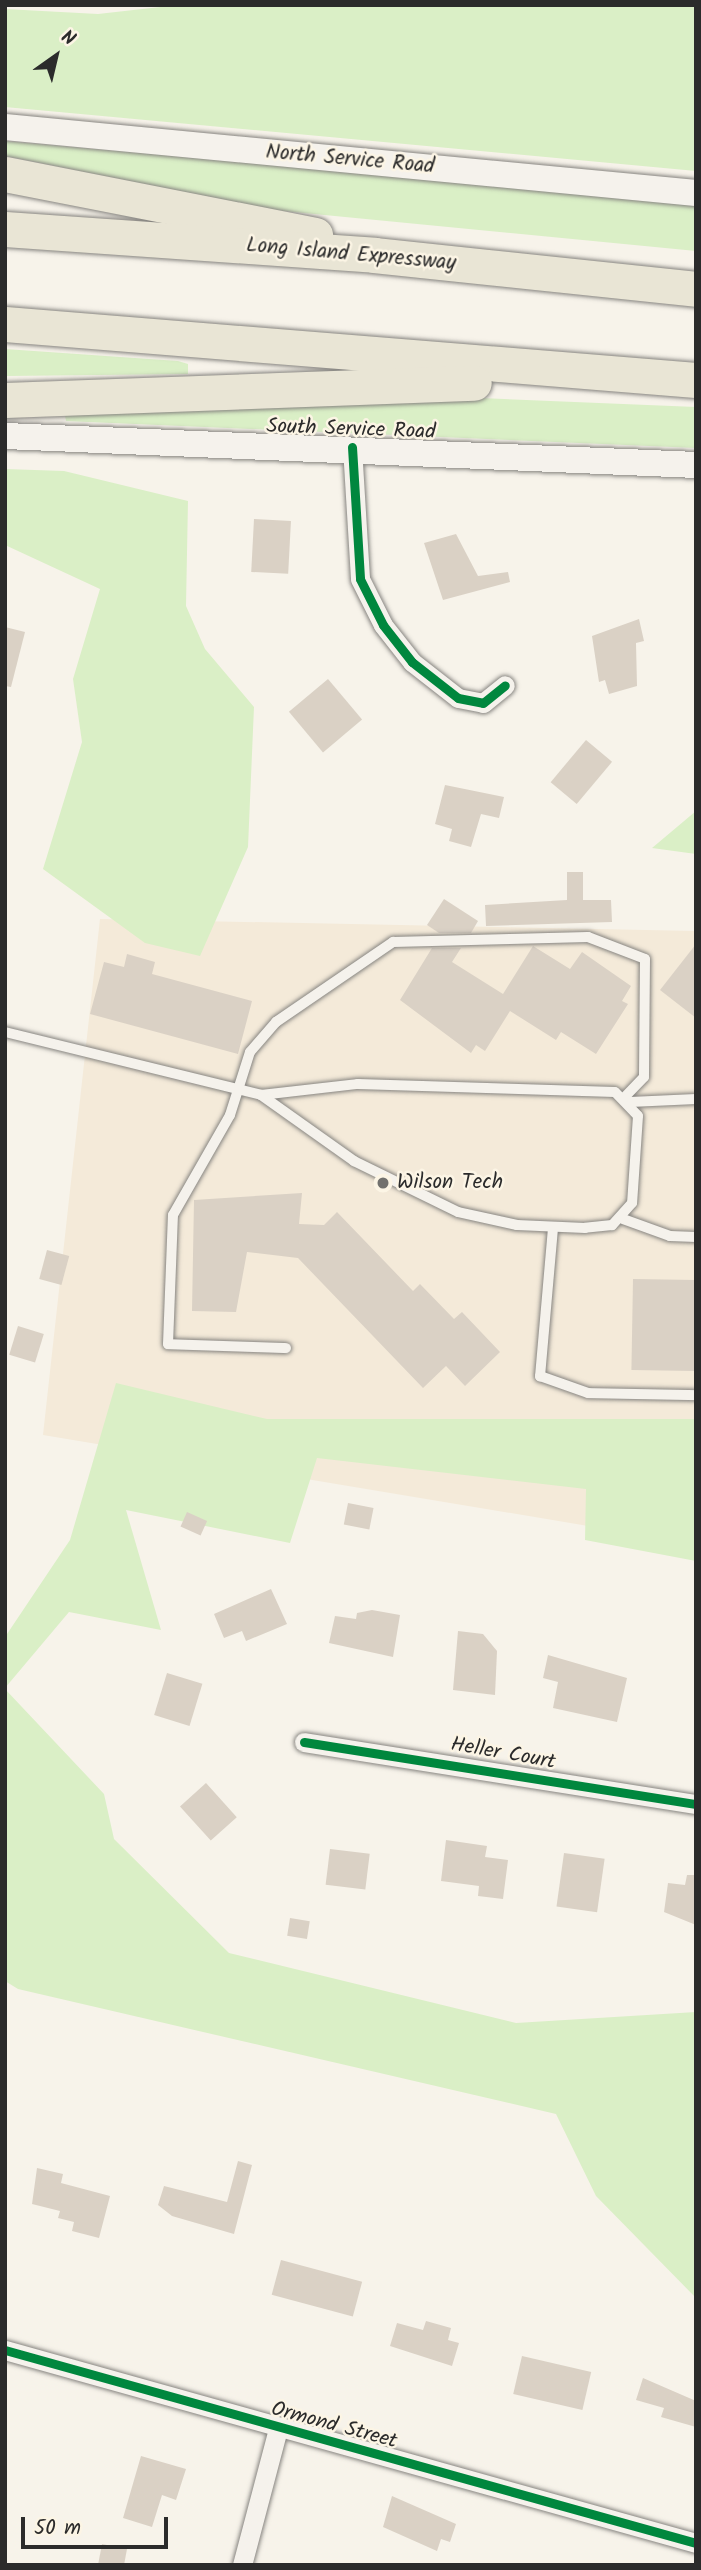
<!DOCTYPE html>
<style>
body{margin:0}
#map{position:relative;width:701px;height:2570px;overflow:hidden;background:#f7f3ea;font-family:Kalam,sans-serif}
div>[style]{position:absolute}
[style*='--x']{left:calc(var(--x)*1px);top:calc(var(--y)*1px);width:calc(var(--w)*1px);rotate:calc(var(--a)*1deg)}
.built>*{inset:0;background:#f4ead9}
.green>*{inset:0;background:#daefc6}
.building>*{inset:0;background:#dad1c5;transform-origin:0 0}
.roads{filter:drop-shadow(0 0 2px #878581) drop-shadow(0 0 2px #878581)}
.service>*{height:10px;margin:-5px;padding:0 5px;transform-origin:5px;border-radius:5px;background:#f5f2ec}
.minor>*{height:19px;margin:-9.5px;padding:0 9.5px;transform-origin:9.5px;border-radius:9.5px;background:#f5f2ec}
.secondary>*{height:26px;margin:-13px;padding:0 13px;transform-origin:13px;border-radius:13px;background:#f5f2ec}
.motorway>*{height:35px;margin:-17.5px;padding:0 17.5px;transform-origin:17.5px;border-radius:17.5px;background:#e9e5d5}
.cycleway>*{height:9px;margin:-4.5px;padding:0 4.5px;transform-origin:4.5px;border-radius:4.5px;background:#00873e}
.dots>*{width:19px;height:19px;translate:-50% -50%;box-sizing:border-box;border:4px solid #fcf5e5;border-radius:50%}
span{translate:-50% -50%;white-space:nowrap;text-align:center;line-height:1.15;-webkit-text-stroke:5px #fcf5e5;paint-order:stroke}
.street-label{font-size:21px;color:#2b2b2b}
.poi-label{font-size:21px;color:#2b2b2b}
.left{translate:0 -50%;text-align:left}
.frame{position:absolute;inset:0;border:7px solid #2b2b2b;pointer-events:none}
.north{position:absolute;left:21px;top:21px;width:70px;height:70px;-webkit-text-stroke:5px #fcf5e5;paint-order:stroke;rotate:34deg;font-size:19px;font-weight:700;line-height:28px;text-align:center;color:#2b2b2b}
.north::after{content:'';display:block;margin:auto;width:24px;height:32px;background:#2b2b2b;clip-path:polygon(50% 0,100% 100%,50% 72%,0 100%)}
.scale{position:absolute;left:21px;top:2517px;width:147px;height:32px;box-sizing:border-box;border:4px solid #2b2b2b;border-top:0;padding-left:9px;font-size:21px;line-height:24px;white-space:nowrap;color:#2b2b2b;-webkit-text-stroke:5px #fcf5e5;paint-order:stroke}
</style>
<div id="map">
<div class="built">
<div style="clip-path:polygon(100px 919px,696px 931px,696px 1544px,43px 1435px)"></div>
</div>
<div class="green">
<div style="clip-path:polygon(178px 5px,696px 6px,696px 171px,5px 107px,5px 9px,98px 14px)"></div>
<div style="clip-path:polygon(5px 141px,696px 202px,696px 251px,273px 210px,5px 156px)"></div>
<div style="clip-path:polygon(5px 349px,178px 361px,188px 364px,188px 374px,5px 376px)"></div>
<div style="clip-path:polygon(409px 395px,696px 407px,696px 448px,66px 421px,64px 410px)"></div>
<div style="clip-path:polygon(5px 469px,64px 471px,188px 501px,186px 606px,205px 649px,254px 707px,248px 847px,200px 956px,145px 943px,43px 869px,82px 742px,73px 679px,100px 589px,5px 545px)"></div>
<div style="clip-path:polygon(696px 810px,696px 854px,652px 848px,696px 811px)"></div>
<div style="clip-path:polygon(116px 1383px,267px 1419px,696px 1419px,696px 1561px,585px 1540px,586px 1489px,317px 1458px,290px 1543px,126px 1510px,161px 1630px,69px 1612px,5px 1688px,5px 1637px,70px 1540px)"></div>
<div style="clip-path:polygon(5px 1689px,104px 1794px,114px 1839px,229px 1953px,516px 2023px,696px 2012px,696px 2298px,596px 2196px,556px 2114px,18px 1989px,5px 1981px)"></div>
</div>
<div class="building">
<div style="left:254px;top:519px;width:37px;height:53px;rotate:3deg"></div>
<div style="clip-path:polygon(456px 534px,478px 576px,508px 572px,510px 582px,443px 600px,424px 543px)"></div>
<div style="clip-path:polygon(639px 619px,644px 641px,636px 643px,637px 686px,609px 694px,605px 680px,599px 682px,592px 636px)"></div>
<div style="clip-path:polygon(5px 627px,25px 632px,11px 687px,5px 686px)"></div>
<div style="left:328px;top:679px;width:53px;height:51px;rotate:50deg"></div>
<div style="left:586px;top:740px;width:34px;height:55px;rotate:40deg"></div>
<div style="clip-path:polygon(445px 785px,504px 797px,499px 818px,481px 814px,471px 847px,449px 841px,452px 829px,435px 824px)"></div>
<div style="clip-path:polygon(567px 872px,583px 872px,583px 900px,611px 900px,612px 922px,486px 926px,485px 905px,567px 900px)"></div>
<div style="clip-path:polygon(444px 899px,478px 921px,471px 933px,439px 933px,427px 925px)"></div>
<div style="clip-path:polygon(696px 944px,696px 1018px,660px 990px)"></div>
<div style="clip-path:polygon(533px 946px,570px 969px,582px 952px,631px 986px,622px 1001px,628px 1004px,596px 1054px,561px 1032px,556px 1040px,510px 1011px,485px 1051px,476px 1045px,471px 1053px,400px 1000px,432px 948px,461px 948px,452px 962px,503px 994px)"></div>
<div style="clip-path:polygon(127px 954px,155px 962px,152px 974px,252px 1001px,238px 1054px,90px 1014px,104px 962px,124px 967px)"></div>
<div style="clip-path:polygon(302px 1193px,299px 1224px,324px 1225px,337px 1212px,413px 1291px,420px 1284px,454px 1319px,462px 1312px,500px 1352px,465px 1386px,446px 1366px,423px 1388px,298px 1258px,247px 1252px,236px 1312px,192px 1311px,194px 1200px)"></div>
<div style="left:47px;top:1250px;width:23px;height:30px;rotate:15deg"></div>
<div style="left:633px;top:1279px;width:63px;height:91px;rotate:1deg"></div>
<div style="left:18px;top:1326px;width:27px;height:30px;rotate:17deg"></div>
<div style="left:348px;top:1503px;width:26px;height:22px;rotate:11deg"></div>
<div style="left:187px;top:1512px;width:22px;height:16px;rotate:24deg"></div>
<div style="clip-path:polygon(271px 1589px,287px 1624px,246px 1641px,242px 1631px,224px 1638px,214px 1614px)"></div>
<div style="clip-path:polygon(372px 1610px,400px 1615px,393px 1657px,329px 1643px,335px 1616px,356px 1619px,357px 1613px)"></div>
<div style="clip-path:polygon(458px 1631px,483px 1634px,497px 1651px,495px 1695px,453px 1690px)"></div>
<div style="clip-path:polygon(548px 1655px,627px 1678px,617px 1722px,553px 1708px,558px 1682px,543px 1678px)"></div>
<div style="left:167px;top:1673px;width:37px;height:44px;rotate:17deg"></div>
<div style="left:206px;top:1783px;width:46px;height:35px;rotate:48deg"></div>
<div style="clip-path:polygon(446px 1840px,487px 1846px,485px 1857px,508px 1860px,503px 1899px,478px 1896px,479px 1886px,441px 1881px)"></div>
<div style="left:330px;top:1849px;width:40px;height:36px;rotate:7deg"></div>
<div style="left:564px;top:1853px;width:41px;height:54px;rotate:8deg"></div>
<div style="clip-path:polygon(687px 1875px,696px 1875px,696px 1925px,664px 1912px,668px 1883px,685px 1885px)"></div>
<div style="left:290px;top:1918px;width:20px;height:18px;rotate:9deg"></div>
<div style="clip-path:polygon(238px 2161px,252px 2165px,234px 2234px,172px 2216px,158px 2205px,164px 2186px,227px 2202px)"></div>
<div style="clip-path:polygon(37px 2168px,63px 2174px,61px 2183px,110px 2196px,99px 2238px,72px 2231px,74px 2222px,58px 2218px,60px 2211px,32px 2204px)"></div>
<div style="left:281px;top:2260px;width:84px;height:36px;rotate:15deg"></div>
<div style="clip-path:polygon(426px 2321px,451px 2328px,448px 2340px,459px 2343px,452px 2366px,390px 2346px,397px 2323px,423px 2330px)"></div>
<div style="left:522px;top:2356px;width:71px;height:39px;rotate:13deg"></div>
<div style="clip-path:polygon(643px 2378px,696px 2401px,696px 2427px,661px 2417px,664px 2408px,636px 2400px)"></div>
<div style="clip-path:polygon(141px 2456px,186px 2469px,176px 2500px,162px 2495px,152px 2527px,123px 2518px)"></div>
<div style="clip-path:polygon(392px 2496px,456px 2524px,450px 2542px,441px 2539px,437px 2551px,383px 2527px)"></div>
<div style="clip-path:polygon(102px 2544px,127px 2549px,124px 2565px,98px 2565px)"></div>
</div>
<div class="roads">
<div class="service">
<div style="--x:5;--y:1032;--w:264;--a:13.8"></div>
<div style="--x:261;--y:1095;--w:98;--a:-6.5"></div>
<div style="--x:358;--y:1084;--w:257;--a:1.8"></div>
<div style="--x:615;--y:1092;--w:33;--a:46"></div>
<div style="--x:638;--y:1116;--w:87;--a:93.9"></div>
<div style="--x:632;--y:1203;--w:30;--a:132"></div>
<div style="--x:612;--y:1225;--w:27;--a:174"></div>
<div style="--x:585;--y:1228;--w:68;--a:-177.5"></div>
<div style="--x:517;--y:1225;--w:60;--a:-167.6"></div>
<div style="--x:458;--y:1212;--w:116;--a:-153.9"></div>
<div style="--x:354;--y:1161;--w:114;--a:-144.6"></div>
<div style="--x:630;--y:1102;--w:66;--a:-2.6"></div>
<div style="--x:623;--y:1219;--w:50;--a:19.9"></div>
<div style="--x:670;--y:1236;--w:26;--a:2"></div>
<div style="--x:553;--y:1228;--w:149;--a:95"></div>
<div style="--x:540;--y:1376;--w:51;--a:19.5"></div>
<div style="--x:588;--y:1393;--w:108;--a:1.1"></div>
<div style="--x:286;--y:1348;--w:118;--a:-178.1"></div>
<div style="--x:168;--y:1344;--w:129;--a:-87.8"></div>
<div style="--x:173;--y:1215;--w:115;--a:-60.3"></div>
<div style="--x:230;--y:1115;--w:66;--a:-72.4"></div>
<div style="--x:250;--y:1052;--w:40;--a:-49"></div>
<div style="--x:276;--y:1022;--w:142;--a:-34.4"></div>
<div style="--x:393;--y:942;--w:195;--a:-1.5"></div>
<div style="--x:588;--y:937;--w:61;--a:21.1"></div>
<div style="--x:645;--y:959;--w:118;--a:90.5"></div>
<div style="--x:644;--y:1077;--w:29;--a:134"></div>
</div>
<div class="minor">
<div style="--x:352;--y:447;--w:132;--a:86.5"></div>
<div style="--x:360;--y:579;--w:51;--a:63.4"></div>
<div style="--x:383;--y:625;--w:47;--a:51.9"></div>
<div style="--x:412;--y:662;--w:58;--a:38"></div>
<div style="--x:458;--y:698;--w:25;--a:11"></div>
<div style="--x:483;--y:703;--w:28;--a:-39"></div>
<div style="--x:304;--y:1742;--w:397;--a:9"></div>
<div style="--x:5;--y:2350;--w:717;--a:15.61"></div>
<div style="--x:242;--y:2565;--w:141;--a:-75.2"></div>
</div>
<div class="secondary">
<div style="--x:5;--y:127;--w:694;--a:5.46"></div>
<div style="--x:5;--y:436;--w:692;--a:2.4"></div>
</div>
<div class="motorway">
<div style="--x:5;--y:174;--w:316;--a:11.1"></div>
<div style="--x:5;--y:229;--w:370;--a:4"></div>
<div style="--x:374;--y:255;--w:324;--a:6"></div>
<div style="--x:5;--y:324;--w:693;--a:4.63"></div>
<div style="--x:5;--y:400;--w:469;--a:-2.1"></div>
</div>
</div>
<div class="cycleway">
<div style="--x:352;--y:447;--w:132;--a:86.5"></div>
<div style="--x:360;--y:579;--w:51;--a:63.4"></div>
<div style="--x:383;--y:625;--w:47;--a:51.9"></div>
<div style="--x:412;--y:662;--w:58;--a:38"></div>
<div style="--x:458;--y:698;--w:25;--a:11"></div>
<div style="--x:483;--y:703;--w:28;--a:-39"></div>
<div style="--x:304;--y:1742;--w:397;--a:9"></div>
<div style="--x:5;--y:2350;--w:717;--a:15.61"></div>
</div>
<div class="dots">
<div style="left:383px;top:1183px;background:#72716e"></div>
</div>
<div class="street-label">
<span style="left:350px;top:160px;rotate:5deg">North Service Road</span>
<span style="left:351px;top:255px;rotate:5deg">Long Island Expressway</span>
<span style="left:351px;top:430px;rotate:2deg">South Service Road</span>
<span style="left:503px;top:1754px;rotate:10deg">Heller Court</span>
<span style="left:334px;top:2426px;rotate:15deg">Ormond Street</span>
</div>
<div class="poi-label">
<span class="left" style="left:397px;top:1183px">Wilson Tech</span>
</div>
<div class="frame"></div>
<div class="north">N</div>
<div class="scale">50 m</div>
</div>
